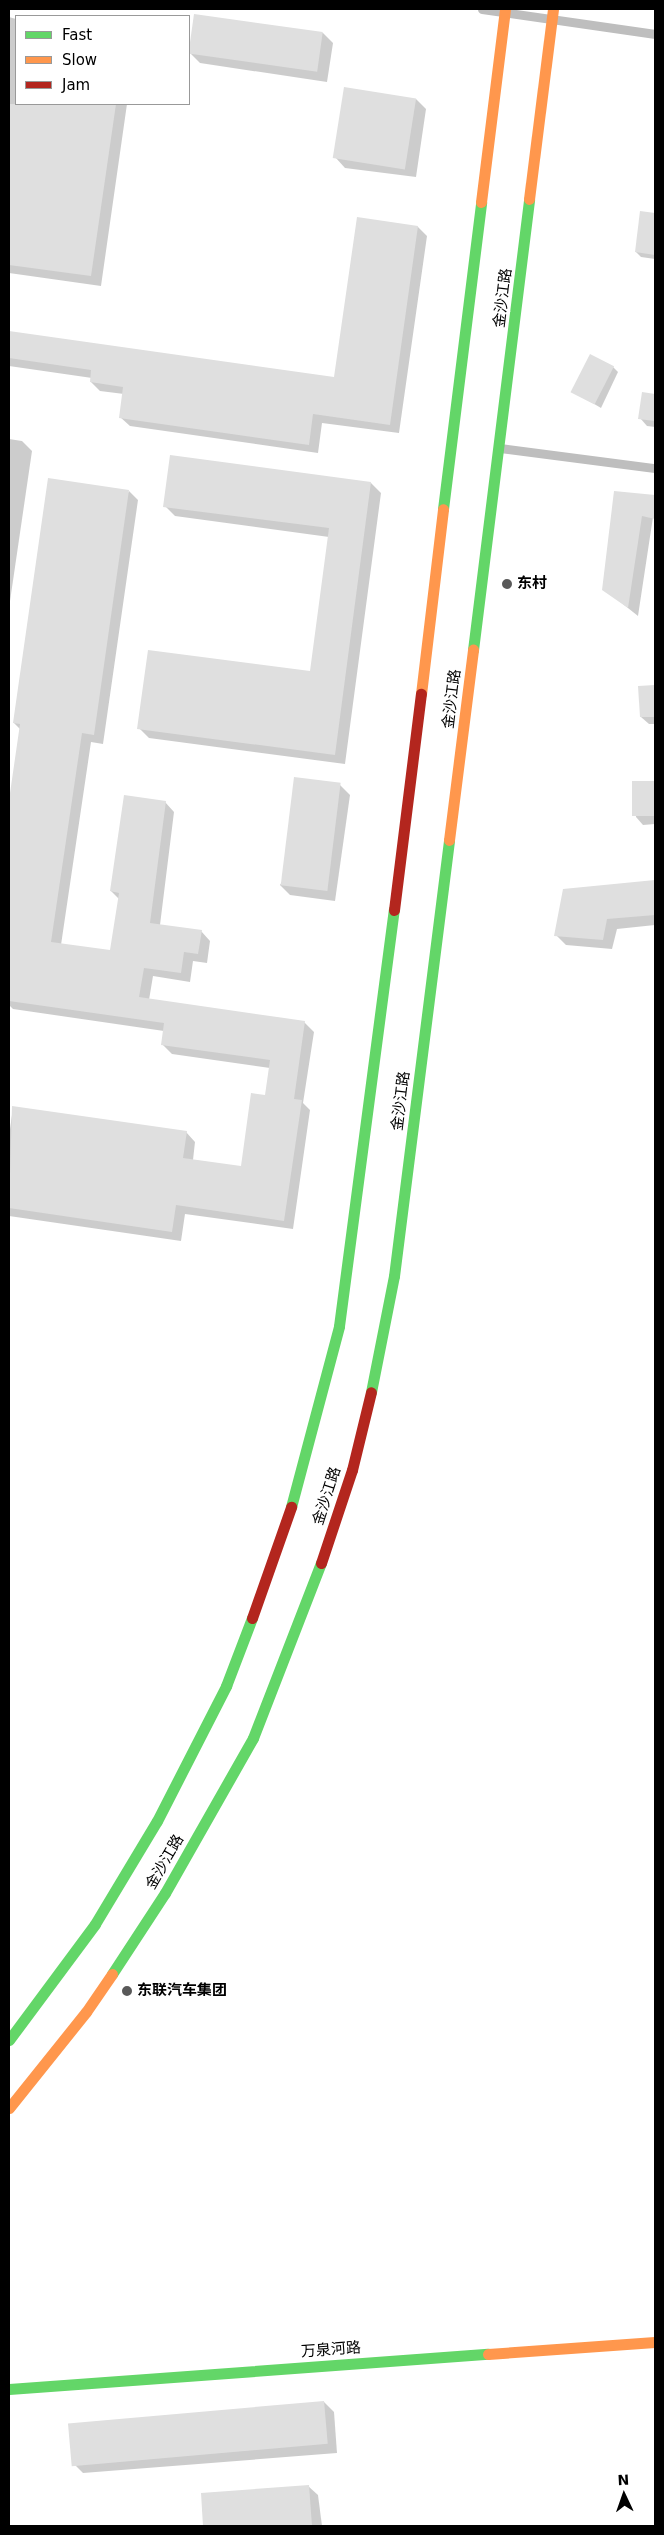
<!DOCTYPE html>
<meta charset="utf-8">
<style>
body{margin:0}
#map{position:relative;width:664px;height:2535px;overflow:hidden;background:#fff;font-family:"DejaVu Sans","Noto Sans SC",sans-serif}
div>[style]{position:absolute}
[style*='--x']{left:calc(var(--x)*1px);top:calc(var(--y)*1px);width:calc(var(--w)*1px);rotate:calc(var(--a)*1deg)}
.shadow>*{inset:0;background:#0003}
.building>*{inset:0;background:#dfdfdf;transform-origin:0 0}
.lane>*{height:9px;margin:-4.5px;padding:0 4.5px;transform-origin:4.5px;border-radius:4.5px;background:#bebebe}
.fast>*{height:11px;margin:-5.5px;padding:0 5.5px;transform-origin:5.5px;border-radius:5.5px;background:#63d668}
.slow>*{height:11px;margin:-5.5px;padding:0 5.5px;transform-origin:5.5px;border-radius:5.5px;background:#ff974d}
.jam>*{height:11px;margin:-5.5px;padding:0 5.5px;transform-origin:5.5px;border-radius:5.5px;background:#b3261e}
.dots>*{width:14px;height:14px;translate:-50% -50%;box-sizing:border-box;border:2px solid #fff;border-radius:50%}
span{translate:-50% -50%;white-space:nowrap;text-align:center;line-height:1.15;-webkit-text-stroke:5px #fff;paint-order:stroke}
.street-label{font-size:15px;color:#000}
.poi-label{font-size:15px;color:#000;font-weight:700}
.left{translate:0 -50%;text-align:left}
.frame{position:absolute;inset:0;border:10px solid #000;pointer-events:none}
.legend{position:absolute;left:15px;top:15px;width:175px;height:90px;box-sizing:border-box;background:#fff;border:1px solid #999;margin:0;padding:6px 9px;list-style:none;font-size:15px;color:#000}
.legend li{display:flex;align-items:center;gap:10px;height:25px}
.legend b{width:25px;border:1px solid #999}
.north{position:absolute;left:599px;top:2470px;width:50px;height:50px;-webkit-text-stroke:4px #fff;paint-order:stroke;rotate:357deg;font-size:14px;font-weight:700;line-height:20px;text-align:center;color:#000}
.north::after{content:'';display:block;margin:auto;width:18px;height:22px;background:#000;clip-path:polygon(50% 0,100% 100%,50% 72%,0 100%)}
</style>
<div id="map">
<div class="shadow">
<div style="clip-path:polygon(9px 17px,16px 19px,16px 104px,127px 104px,101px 286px,9px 273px)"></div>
<div style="clip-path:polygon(323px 33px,333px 43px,327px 82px,200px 63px,190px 53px)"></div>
<div style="clip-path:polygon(416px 99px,426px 109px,416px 177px,345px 168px,335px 157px)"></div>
<div style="clip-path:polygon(641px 213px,655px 214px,655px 259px,641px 257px,636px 252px)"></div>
<div style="clip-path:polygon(358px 219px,418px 227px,427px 236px,399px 433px,322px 423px,318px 453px,130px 426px,120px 417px,124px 394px,100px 391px,91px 382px,92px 378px,9px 366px,9px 332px,335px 379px)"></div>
<div style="clip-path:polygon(613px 367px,618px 372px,601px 408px,574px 392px)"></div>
<div style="clip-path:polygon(643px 393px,655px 395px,655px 427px,647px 426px,640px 418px)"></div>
<div style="clip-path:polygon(9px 439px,22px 441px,32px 451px,9px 608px)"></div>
<div style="clip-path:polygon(371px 483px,381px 493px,345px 764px,149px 738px,139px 728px,311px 672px,329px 537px,175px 516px,165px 506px)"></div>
<div style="clip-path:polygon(129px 491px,138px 500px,103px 744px,91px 742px,61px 945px,111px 952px,119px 899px,111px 891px,165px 802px,174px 812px,160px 925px,201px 931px,210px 941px,207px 963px,193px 961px,190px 982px,153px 976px,149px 1000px,304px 1022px,314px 1032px,303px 1103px,310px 1110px,293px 1229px,185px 1214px,181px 1241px,9px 1216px,9px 1136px,13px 1108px,186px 1132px,195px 1142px,193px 1160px,242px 1167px,266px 1096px,270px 1068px,172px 1054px,162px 1044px,164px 1031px,13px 1009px,9px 1005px,9px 809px,20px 729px,14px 723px)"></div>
<div style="clip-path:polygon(615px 493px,655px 497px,655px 519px,653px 517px,638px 616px,604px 589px)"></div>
<div style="clip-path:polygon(640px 687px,655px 687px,655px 724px,649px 724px,641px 717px)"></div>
<div style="clip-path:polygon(655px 782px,655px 824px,643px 825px,636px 817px,634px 783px)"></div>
<div style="clip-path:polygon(340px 785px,350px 795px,335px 901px,290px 895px,280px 885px)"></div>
<div style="clip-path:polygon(655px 882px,655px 925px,617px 929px,612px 949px,566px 945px,556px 935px,564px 890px)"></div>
<div style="clip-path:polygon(324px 2402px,334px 2412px,337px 2453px,83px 2473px,73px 2463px)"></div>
<div style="clip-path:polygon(308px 2486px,318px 2495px,322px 2526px,205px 2526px,202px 2494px)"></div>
</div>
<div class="building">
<div style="left:194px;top:14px;width:130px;height:40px;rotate:8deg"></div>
<div style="left:344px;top:87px;width:73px;height:72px;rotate:9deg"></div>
<div style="clip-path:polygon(9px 104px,116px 104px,91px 276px,9px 265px)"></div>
<div style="clip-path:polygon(640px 211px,655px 213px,655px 255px,635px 252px)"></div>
<div style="clip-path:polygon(357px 217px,418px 226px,390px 425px,313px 414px,309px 445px,119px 418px,123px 387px,90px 382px,91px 370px,9px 358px,9px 331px,334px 377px)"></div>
<div style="left:590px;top:354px;width:27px;height:43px;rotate:27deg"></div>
<div style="clip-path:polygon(642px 392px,655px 394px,655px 421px,638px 419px)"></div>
<div style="clip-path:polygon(170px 455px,371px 482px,335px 755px,137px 729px,148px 650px,310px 671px,329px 528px,163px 507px)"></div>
<div style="clip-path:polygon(48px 478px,129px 490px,94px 735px,82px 733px,51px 942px,110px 950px,119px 893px,110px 891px,124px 795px,166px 801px,150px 923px,202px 930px,198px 954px,184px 952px,181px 973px,144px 968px,139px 997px,305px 1021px,294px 1099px,302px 1100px,284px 1221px,176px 1205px,172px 1232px,9px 1208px,12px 1106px,187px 1131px,183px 1158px,241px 1166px,251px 1093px,265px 1095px,270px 1060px,161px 1045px,164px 1023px,9px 1001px,9px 800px,20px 724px,13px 723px)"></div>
<div style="clip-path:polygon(614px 491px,655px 495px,655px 519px,642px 516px,628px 608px,602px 590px)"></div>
<div style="clip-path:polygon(655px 685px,655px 717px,640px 717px,638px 686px)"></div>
<div style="left:294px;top:777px;width:47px;height:109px;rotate:7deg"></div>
<div style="left:655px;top:781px;width:35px;height:23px;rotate:90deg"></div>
<div style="clip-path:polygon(655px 880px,655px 915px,607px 919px,603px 940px,554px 936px,563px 889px)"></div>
<div style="left:324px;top:2401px;width:43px;height:257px;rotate:85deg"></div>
<div style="clip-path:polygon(309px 2485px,312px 2526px,203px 2526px,201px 2493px)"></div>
</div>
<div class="lane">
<div style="--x:482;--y:9;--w:175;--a:8.2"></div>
<div style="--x:500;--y:448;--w:156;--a:7.4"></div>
</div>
<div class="fast">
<div style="--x:443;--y:509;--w:309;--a:-82.9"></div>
<div style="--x:473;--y:650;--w:454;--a:-82.9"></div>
<div style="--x:371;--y:1392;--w:118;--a:-78.8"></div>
<div style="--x:394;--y:1276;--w:439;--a:-82.8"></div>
<div style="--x:291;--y:1507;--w:187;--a:-75.1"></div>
<div style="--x:339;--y:1326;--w:420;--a:-82.5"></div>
<div style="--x:112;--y:1974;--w:97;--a:-56.8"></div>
<div style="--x:165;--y:1893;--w:178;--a:-60.4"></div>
<div style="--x:253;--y:1738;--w:188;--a:-68.8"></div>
<div style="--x:9;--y:2040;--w:144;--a:-53.4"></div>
<div style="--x:95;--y:1924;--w:120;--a:-59"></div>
<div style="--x:157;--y:1821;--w:152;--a:-62.9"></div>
<div style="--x:226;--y:1686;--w:73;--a:-69.1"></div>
<div style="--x:9;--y:2389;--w:480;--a:-4.2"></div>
</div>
<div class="slow">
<div style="--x:529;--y:199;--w:192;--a:-82.8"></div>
<div style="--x:481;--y:202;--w:194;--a:-82.9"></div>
<div style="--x:421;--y:694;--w:186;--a:-83.2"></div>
<div style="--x:449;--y:840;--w:192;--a:-82.8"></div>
<div style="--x:9;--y:2108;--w:123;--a:-51.3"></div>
<div style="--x:86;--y:2012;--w:46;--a:-55.6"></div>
<div style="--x:488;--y:2354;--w:167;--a:-4.1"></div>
</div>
<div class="jam">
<div style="--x:394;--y:910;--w:218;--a:-82.9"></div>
<div style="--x:321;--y:1563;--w:98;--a:-71.6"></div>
<div style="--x:352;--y:1470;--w:80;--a:-76.3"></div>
<div style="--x:252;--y:1618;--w:118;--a:-70.6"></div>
</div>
<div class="dots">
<div style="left:507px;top:584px;background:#595959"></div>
<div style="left:127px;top:1991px;background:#595959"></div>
</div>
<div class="street-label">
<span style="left:503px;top:298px;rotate:-83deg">金沙江路</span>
<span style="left:452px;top:699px;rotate:-83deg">金沙江路</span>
<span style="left:401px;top:1101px;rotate:-83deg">金沙江路</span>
<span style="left:327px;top:1496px;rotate:-72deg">金沙江路</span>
<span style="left:165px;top:1862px;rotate:-60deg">金沙江路</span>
<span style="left:331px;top:2350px;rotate:-4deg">万泉河路</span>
</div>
<div class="poi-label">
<span class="left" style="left:517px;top:584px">东村</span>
<span class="left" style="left:137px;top:1991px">东联汽车集团</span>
</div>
<div class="frame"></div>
<ul class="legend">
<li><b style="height:6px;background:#63d668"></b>Fast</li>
<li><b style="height:6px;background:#ff974d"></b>Slow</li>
<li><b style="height:6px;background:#b3261e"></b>Jam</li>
</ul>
<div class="north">N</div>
</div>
